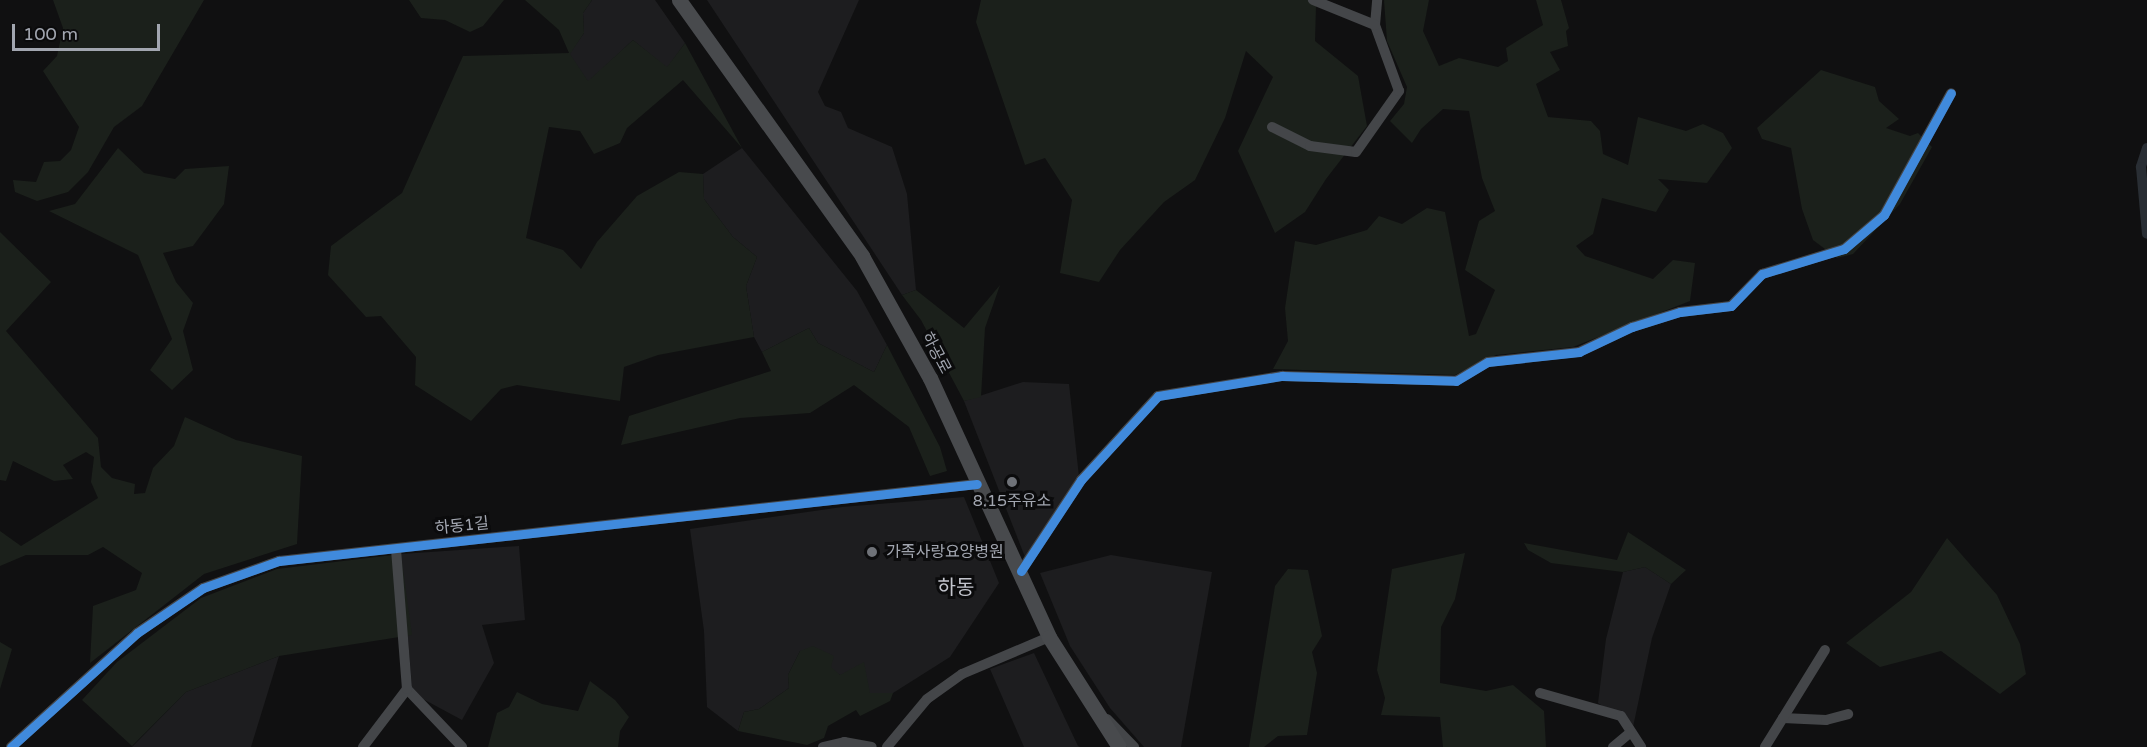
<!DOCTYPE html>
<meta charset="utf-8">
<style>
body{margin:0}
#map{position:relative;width:2147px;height:747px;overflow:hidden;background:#101011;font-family:"Varela Round","Noto Sans KR",sans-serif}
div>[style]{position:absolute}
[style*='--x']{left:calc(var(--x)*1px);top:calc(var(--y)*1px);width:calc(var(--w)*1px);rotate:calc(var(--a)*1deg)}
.built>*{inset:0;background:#1d1d1f}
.green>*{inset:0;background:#1b201b}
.canal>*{height:10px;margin:-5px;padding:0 5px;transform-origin:5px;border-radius:5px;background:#292e34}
.minor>*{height:10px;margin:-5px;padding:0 5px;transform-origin:5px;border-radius:5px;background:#444649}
.secondary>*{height:15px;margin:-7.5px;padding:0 7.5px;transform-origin:7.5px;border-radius:7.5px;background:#484a4d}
.cycleway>*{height:9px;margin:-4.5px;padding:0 4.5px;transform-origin:4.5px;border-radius:4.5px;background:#408adc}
.dots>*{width:16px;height:16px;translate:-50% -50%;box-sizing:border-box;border:3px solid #0b0b0c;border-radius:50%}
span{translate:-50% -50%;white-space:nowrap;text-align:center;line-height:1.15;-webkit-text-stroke:6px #0b0b0c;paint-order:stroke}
.street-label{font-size:16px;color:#a2a6b0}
.poi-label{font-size:16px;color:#a2a6b0}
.left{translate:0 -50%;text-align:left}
.quarter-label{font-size:20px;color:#c3c5cd}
.scale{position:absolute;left:12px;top:24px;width:148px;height:27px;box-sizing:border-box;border:3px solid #a2a6b0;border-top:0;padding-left:8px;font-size:18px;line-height:21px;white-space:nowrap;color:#a2a6b0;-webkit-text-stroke:4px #0b0b0c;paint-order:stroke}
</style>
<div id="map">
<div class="built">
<div style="clip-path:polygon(592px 0,655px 0,685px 43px,667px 68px,633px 40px,588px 82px,569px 54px,584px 33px,583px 13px)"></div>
<div style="clip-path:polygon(707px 0,859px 0,818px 92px,825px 106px,841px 112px,848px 128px,892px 147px,907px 194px,916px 290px,902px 295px)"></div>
<div style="clip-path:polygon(742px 148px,857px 291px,887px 345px,874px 372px,818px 343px,809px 328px,762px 352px,754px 337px,746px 286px,757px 257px,733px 237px,704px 199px,703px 174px)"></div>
<div style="clip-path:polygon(1023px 382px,1069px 384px,1079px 477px,1025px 557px,964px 401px)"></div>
<div style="clip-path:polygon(964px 497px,999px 583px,950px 657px,893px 693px,870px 693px,800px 651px,788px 675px,789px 688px,759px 709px,744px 712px,738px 731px,707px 707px,704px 631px,690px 529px,842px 507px)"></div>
<div style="clip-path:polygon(519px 546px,525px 620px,482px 625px,494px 663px,462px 720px,423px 699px,412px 687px,401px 554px)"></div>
<div style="clip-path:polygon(1111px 555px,1212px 572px,1181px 747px,1144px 747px,1110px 708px,1070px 646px,1040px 573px)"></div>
<div style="clip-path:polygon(1645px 567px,1671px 584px,1652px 638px,1633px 727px,1598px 703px,1606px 639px,1623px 572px)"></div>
<div style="clip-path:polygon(1034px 653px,1078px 746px,1080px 747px,1024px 747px,990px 669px)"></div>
<div style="clip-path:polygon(279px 656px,251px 747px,132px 747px,186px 692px)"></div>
</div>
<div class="green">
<div style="clip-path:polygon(53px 0,204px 0,142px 106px,114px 127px,88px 172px,68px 192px,37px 201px,15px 192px,13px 180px,36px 182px,44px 162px,60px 161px,71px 150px,79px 127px,43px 71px,57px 56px,63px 28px)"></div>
<div style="clip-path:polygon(409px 0,504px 0,483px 26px,470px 32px,445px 20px,421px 18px)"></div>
<div style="clip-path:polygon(525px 0,592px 0,583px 13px,584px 33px,570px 54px,588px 81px,633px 40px,667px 67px,685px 43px,742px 148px,683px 80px,627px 128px,620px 143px,594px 154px,580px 131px,549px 127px,526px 238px,563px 250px,581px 269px,597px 242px,637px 196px,679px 172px,703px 174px,704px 199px,733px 237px,757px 257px,746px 286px,754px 337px,658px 355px,624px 367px,620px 401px,517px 385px,501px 389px,471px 421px,415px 385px,416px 357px,381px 316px,366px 317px,328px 275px,331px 246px,402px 193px,463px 56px,569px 53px,559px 30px)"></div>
<div style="clip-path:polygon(981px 0,1320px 0,1316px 6px,1315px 41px,1358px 76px,1367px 126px,1326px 179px,1305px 212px,1275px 233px,1238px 151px,1273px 77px,1246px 51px,1225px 118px,1195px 180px,1164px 202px,1120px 250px,1099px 282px,1060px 273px,1072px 200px,1045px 158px,1025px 165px,976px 22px)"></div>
<div style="clip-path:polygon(1384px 0,1429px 0,1423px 31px,1439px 66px,1459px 58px,1498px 67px,1508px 61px,1506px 48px,1543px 25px,1536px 0,1561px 0,1569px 28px,1566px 31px,1568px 46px,1550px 52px,1560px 70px,1536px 84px,1548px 117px,1591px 121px,1600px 131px,1603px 154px,1628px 165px,1638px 117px,1686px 131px,1703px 124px,1723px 133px,1732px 148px,1707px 183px,1658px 179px,1669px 190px,1656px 212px,1602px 198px,1593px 234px,1576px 246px,1585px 256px,1653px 279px,1673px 260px,1695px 263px,1690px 301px,1573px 347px,1496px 355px,1455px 375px,1273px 369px,1288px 341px,1285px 308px,1295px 241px,1316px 245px,1367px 230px,1379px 216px,1402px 224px,1427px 208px,1445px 212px,1469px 336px,1476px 334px,1495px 290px,1465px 270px,1479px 221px,1495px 211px,1482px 178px,1469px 111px,1443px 109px,1421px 129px,1412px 143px,1390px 121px,1404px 104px,1407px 87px,1387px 41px)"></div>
<div style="clip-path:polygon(1821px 70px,1875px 87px,1879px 101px,1899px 119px,1886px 128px,1910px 136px,1918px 133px,1932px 147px,1900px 204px,1853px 254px,1837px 258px,1813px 240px,1802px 209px,1791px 148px,1762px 139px,1757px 128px)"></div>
<div style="clip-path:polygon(118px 148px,144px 173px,175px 179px,185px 169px,229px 166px,224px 204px,193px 246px,163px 253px,176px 282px,193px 303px,183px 331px,193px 370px,172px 390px,150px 370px,172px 339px,138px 255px,49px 211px,75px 204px)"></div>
<div style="clip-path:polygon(0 232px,51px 282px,6px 331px,98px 438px,101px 467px,112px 478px,135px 484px,134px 494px,145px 493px,153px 468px,174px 446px,185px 417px,236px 440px,302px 456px,297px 544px,204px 574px,90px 663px,93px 606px,136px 590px,142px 573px,103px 547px,88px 555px,26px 555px,0 566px,0 531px,21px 546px,98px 498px,91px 482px,94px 457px,86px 452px,63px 465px,73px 479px,54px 481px,13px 461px,6px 481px,0 480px)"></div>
<div style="clip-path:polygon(1000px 285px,985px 328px,981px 397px,964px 401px,921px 320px,902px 295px,916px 290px,964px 328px)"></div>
<div style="clip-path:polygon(809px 328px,818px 343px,874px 372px,887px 345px,940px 447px,947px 471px,930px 476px,909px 427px,854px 385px,810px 413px,740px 418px,621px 445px,629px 416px,771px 371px,762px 352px)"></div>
<div style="clip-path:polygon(1628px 532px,1686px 570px,1671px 584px,1645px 567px,1623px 572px,1551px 563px,1528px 550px,1524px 543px,1617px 560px)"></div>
<div style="clip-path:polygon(1947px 538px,1997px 595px,2020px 644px,2026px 674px,2000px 694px,1941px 651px,1880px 667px,1846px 643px,1911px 592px)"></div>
<div style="clip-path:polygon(1465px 553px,1455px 599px,1441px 627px,1440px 683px,1486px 691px,1513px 685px,1544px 711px,1546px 747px,1443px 747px,1440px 717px,1381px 715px,1385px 698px,1377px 670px,1392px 569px)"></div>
<div style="clip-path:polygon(401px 554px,412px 635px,279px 656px,186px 692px,132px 746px,82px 700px,117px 662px,201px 598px,277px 569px)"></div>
<div style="clip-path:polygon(1288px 569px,1308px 570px,1322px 636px,1312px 652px,1317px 673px,1307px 735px,1278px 736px,1264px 747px,1249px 747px,1275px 586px)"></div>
<div style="clip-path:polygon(0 642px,12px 649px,0 689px)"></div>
<div style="clip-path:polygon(813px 646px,834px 656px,831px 667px,840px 675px,864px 662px,870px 693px,893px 693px,890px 701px,860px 716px,856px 710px,828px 726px,824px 738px,807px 745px,738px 731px,744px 712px,759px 709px,789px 688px,788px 675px,800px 651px)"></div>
<div style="clip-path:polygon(590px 681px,615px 700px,629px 717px,620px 731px,618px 747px,488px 747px,497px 713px,509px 707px,517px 692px,542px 704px,578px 711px)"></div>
</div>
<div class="canal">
<div style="--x:2147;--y:148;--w:20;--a:108"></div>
<div style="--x:2141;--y:167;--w:67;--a:84.9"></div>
</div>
<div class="minor">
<div style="--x:1375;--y:25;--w:25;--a:-85"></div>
<div style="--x:1272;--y:127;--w:42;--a:26.6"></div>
<div style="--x:1310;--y:146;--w:46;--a:7.4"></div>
<div style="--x:1356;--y:152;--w:75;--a:-54.8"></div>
<div style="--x:1399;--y:91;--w:70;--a:-110"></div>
<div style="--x:1375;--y:25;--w:67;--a:-158"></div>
<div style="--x:1021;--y:571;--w:109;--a:-56.6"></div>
<div style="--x:1081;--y:480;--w:114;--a:-47.5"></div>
<div style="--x:1158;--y:396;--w:126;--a:-9.2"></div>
<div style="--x:1282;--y:376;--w:174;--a:1.6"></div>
<div style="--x:1456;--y:381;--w:37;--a:-31"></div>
<div style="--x:1488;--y:362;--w:92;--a:-6.3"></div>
<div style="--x:1579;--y:352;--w:59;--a:-25.3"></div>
<div style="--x:1632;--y:327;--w:50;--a:-17.4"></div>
<div style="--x:1680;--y:312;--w:51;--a:-6.7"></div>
<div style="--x:1731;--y:306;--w:45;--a:-45.9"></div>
<div style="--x:1762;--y:274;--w:86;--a:-17"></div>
<div style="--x:1844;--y:249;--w:52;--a:-40.4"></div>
<div style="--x:1884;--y:215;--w:139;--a:-61.2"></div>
<div style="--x:407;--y:689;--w:80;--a:46.5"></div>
<div style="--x:1540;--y:693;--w:84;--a:15.9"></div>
<div style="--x:1621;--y:716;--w:37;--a:57"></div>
<div style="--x:1783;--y:718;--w:43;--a:2.7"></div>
<div style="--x:1826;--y:720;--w:23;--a:-15"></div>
<div style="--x:1107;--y:719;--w:39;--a:46"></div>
<div style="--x:11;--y:747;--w:170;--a:-42.1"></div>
<div style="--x:137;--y:633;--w:80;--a:-34.3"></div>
<div style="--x:203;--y:588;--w:81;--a:-19.6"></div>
<div style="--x:279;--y:561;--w:702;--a:-6.3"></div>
<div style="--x:363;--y:747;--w:73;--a:-52.8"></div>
<div style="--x:407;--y:689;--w:140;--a:-94.5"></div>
<div style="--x:823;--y:747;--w:22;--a:-13"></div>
<div style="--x:844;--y:742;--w:28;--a:10"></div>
<div style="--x:887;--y:747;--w:62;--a:-50.2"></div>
<div style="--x:927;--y:699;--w:43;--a:-35.5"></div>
<div style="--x:962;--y:674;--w:95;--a:-23"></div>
<div style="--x:1613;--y:747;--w:23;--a:-40"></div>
<div style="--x:1765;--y:747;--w:114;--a:-58.3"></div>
</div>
<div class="secondary">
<div style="--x:679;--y:0;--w:315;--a:54.4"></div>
<div style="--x:862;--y:256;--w:140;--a:60.9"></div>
<div style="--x:930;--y:378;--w:285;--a:65.3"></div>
<div style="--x:1049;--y:637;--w:130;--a:57.5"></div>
</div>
<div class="cycleway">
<div style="--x:1021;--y:571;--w:109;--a:-56.6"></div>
<div style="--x:1081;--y:480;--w:114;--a:-47.5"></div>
<div style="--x:1158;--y:396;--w:126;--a:-9.2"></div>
<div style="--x:1282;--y:376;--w:174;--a:1.6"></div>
<div style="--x:1456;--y:381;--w:37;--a:-31"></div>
<div style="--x:1488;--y:362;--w:92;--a:-6.3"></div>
<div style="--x:1579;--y:352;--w:59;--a:-25.3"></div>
<div style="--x:1632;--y:327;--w:50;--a:-17.4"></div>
<div style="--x:1680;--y:312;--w:51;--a:-6.7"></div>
<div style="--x:1731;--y:306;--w:45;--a:-45.9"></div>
<div style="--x:1762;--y:274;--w:86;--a:-17"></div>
<div style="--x:1844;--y:249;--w:52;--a:-40.4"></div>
<div style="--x:1884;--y:215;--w:139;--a:-61.2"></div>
<div style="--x:11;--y:747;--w:170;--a:-42.1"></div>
<div style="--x:137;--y:633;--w:80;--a:-34.3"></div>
<div style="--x:203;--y:588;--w:81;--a:-19.6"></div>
<div style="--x:279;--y:561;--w:702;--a:-6.3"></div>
</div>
<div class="dots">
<div style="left:1012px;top:482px;background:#6f7278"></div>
<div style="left:872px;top:552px;background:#6f7278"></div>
</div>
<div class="street-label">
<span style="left:936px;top:353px;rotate:62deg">하공로</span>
<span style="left:462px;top:526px;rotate:-6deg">하동1길</span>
</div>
<div class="poi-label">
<span style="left:1012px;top:501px">8.15주유소</span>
<span class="left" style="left:886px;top:552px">가족사랑요양병원</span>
</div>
<div class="quarter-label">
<span style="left:956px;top:588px">하동</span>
</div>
<div class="scale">100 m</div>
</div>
